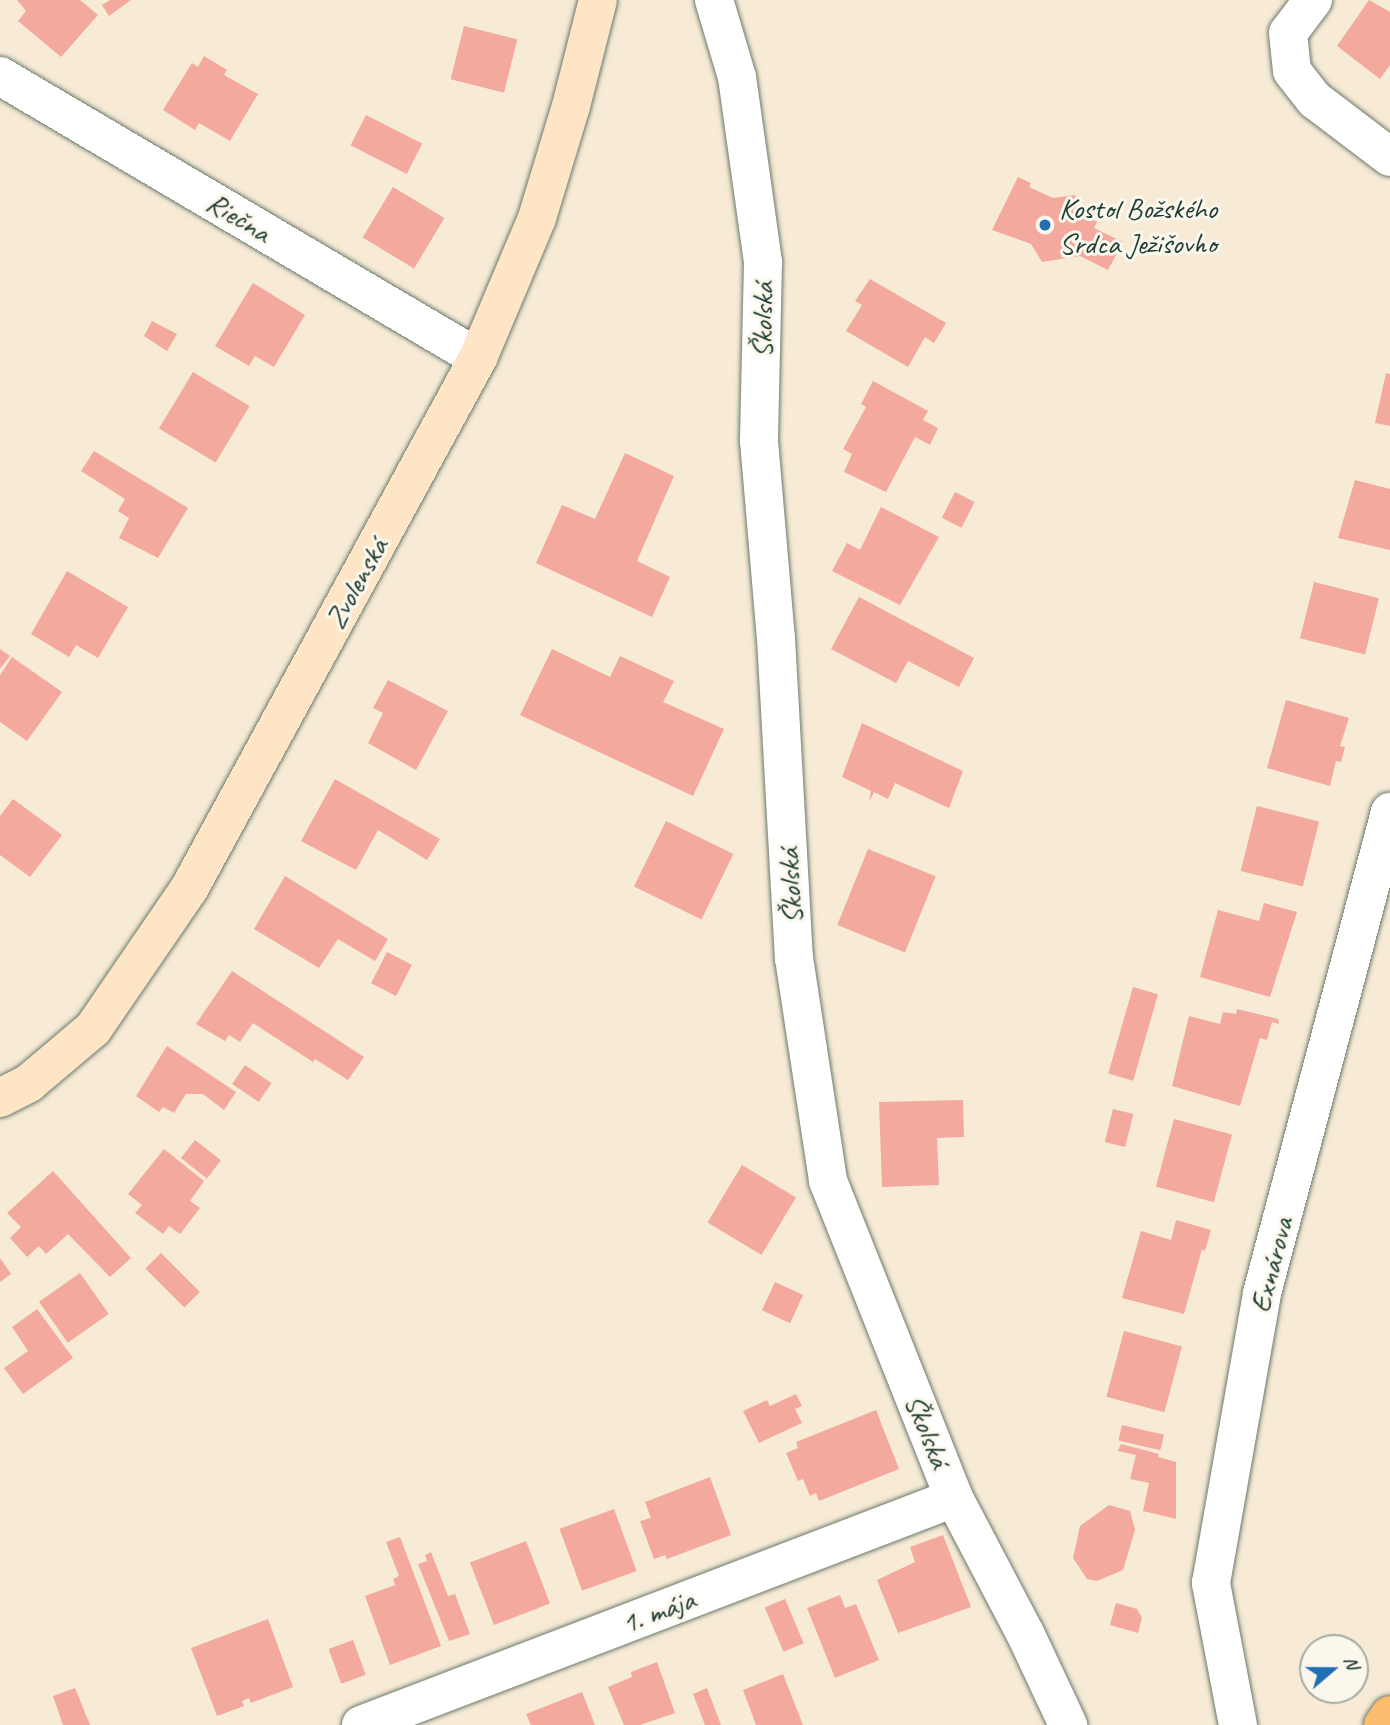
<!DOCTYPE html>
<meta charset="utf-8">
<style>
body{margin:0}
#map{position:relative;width:1390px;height:1725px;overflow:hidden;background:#f7ebd6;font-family:Caveat,sans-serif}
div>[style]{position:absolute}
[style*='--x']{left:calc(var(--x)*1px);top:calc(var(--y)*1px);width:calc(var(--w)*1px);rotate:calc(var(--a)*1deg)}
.building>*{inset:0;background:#f3a99e;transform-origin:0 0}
.roads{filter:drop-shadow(0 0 2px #6b7a6d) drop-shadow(0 0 2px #6b7a6d)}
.street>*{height:38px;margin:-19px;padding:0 19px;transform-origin:19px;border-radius:19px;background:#fff}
.secondary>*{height:38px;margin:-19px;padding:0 19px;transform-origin:19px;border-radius:19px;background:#fee5c5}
.primary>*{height:38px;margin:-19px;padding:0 19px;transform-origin:19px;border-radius:19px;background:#fcbd6f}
.dots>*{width:19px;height:19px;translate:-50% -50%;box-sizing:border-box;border:4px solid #fbf7ec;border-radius:50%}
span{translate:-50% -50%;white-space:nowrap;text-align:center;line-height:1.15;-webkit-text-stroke:6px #fbf7ec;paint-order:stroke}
.poi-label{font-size:30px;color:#1f3d34}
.left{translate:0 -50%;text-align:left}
.street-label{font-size:30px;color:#1f3d34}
.north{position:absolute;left:1299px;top:1634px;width:70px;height:70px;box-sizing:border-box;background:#fbf7ec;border:2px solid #a3ada2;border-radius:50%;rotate:70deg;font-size:19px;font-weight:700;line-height:28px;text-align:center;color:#1f3d34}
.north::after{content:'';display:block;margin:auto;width:24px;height:32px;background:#1f6fb2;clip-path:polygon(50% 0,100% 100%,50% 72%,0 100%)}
</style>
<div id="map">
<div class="building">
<div style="clip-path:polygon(17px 0,80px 0,98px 15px,61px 57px,18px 21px,26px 11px)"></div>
<div style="clip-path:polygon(110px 0,131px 0,109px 16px,102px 5px)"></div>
<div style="clip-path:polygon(1369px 0,1390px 12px,1390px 65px,1380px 79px,1337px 46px)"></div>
<div style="left:464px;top:26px;width:55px;height:55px;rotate:14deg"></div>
<div style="clip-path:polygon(204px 56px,227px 70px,224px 75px,258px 94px,230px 141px,199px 123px,195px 130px,163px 110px,192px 63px,198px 67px)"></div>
<div style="left:366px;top:115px;width:63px;height:34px;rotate:27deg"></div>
<div style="clip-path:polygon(1018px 177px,1031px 183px,1029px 187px,1053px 198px,1075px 195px,1083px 214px,1097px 222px,1094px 228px,1123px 242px,1108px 270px,1080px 256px,1042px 262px,1031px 244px,992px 230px)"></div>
<div style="left:393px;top:187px;width:60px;height:59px;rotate:31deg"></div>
<div style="clip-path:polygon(870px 279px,946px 323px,934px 343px,925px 337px,908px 367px,846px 331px,862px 305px,855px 301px)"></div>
<div style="clip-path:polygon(253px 283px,305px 315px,274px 367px,255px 356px,249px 366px,215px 346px)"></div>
<div style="clip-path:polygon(152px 321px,177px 334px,167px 351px,144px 336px)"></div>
<div style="left:193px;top:372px;width:66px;height:66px;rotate:31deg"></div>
<div style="clip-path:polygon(1386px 373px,1390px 374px,1390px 426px,1375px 423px)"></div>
<div style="clip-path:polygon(873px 381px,928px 411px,923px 420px,938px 428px,930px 445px,915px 437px,886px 492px,844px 472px,852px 454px,843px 449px,866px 407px,861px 404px)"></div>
<div style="clip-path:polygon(94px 451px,188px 508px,158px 558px,119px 538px,129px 518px,118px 511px,125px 499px,81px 471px)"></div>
<div style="clip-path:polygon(625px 453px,674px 476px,637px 561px,670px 577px,652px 617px,536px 563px,562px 505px,595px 519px)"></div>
<div style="clip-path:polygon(1355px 480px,1390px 489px,1390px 550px,1338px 538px)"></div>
<div style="left:955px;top:492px;width:22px;height:29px;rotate:27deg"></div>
<div style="clip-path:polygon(881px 507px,939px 537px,900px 605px,832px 571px,847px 543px,860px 550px)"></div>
<div style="clip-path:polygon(67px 571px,128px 607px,98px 658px,76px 645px,69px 657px,31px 634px)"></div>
<div style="left:1314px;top:582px;width:67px;height:58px;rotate:14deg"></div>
<div style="clip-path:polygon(859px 597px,974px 658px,959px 687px,908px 661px,896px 683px,831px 649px)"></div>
<div style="clip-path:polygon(0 649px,10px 656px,0 669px)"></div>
<div style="clip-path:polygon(552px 649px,610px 677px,620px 656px,674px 681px,663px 702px,724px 729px,693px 796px,520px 715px)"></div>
<div style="clip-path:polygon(12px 657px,62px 692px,27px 741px,0 722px,0 675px)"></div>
<div style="clip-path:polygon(388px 680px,448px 711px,416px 770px,368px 743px,383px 713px,373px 708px)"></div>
<div style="clip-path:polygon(1286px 700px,1349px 718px,1340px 746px,1345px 747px,1341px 762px,1336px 761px,1330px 786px,1267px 768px)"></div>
<div style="clip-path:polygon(862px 723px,963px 771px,949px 808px,895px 783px,888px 799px,874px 792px,869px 802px,871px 791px,842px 777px)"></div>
<div style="clip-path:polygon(335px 779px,440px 839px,427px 860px,378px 830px,356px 870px,301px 841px)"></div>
<div style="clip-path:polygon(13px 799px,62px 835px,30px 877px,0 855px,0 816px)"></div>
<div style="left:1257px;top:806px;width:64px;height:67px;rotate:14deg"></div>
<div style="left:666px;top:821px;width:75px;height:73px;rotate:26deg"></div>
<div style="left:868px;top:849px;width:73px;height:82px;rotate:22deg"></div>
<div style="clip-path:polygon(285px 876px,388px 939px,375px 961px,338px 939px,319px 968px,254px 929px)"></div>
<div style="clip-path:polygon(1264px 903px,1297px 912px,1270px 997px,1200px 977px,1218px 910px,1259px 921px)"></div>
<div style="left:387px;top:952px;width:28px;height:35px;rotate:27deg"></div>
<div style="clip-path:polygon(232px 971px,364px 1057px,348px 1080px,315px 1059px,313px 1062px,253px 1023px,240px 1042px,229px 1035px,225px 1041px,196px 1024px)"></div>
<div style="left:1133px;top:987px;width:26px;height:90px;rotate:16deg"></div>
<div style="clip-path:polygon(1237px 1009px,1278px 1019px,1279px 1024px,1272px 1022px,1267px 1040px,1260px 1038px,1240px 1106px,1172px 1086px,1189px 1016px,1220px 1024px,1223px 1012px,1236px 1014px)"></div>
<div style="clip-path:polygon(167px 1046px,236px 1092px,224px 1110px,203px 1094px,186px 1094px,174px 1113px,163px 1107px,159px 1112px,136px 1096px)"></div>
<div style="left:245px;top:1065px;width:32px;height:23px;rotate:34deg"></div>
<div style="clip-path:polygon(963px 1100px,964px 1137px,937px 1138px,939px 1185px,882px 1187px,879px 1102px)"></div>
<div style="left:1113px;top:1109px;width:21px;height:34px;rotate:14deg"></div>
<div style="left:1174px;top:1119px;width:60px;height:70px;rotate:15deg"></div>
<div style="left:195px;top:1140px;width:33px;height:23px;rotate:38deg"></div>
<div style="clip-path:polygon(164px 1149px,204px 1181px,190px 1201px,200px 1208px,180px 1234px,169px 1226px,163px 1234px,135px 1213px,142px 1205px,128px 1194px)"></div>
<div style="left:742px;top:1165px;width:63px;height:67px;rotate:31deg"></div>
<div style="clip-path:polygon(53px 1171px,131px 1258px,110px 1277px,68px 1234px,46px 1254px,39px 1246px,27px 1257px,10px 1238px,21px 1227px,7px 1213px)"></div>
<div style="clip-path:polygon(1176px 1220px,1211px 1230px,1205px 1251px,1202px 1249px,1184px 1314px,1122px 1298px,1141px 1231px,1171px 1240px)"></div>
<div style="left:161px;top:1253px;width:55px;height:22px;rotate:45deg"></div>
<div style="clip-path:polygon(0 1258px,11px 1274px,0 1282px)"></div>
<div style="left:80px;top:1273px;width:50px;height:50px;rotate:55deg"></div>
<div style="left:775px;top:1282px;width:31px;height:31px;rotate:25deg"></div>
<div style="clip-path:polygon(37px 1309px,73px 1358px,23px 1394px,4px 1368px,28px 1351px,12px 1327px)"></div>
<div style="left:1124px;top:1331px;width:60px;height:68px;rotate:15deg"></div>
<div style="clip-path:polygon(796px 1394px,802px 1406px,795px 1409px,802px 1423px,759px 1443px,743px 1411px,767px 1400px,770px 1406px)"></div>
<div style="clip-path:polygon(876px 1410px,899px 1469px,819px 1501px,816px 1493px,810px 1496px,803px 1479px,798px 1481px,786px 1453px,798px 1448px,796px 1442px)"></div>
<div style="left:1122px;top:1425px;width:43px;height:16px;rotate:13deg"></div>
<div style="clip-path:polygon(1121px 1444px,1159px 1454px,1158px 1457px,1176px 1462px,1176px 1519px,1143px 1511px,1149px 1483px,1130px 1479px,1136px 1455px,1118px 1451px)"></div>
<div style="clip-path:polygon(710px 1477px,731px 1535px,667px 1559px,665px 1555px,654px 1559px,640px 1521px,651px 1518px,645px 1502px)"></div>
<div style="clip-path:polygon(1109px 1505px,1130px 1511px,1135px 1530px,1123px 1570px,1097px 1581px,1087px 1579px,1073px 1558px,1080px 1526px)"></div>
<div style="left:614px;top:1509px;width:66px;height:58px;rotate:70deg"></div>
<div style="clip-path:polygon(943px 1535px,971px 1607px,898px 1633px,877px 1580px,915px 1562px,910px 1547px)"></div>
<div style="clip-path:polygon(400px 1537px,441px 1646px,390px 1665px,365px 1596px,395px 1585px,393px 1579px,399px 1576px,386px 1542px)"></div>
<div style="left:526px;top:1541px;width:67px;height:60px;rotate:69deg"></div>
<div style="clip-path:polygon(431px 1552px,448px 1596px,455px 1594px,470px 1634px,449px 1641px,418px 1564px,427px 1561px,425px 1555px)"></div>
<div style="clip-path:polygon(840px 1595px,845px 1608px,856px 1604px,879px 1660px,835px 1678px,807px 1608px)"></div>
<div style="left:785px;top:1599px;width:48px;height:22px;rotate:67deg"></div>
<div style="clip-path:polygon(1116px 1603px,1137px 1609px,1142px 1618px,1138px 1633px,1110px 1625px)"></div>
<div style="clip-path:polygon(268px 1619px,293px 1687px,251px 1703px,249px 1698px,242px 1701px,244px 1706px,217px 1716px,191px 1648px)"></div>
<div style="left:353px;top:1640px;width:37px;height:26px;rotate:70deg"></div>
<div style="clip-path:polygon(657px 1662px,675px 1713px,640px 1725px,624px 1725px,608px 1687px,632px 1677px,631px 1672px)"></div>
<div style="clip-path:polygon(783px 1674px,803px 1725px,756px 1725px,743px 1690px)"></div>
<div style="clip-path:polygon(75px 1688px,88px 1720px,90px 1725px,63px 1725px,53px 1696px)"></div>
<div style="clip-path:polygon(707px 1688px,721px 1725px,705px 1725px,693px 1694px)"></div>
<div style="clip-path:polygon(582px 1692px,595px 1725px,531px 1725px,526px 1714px)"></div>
</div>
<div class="roads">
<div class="street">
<div style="--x:714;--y:0;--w:80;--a:73.4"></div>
<div style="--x:737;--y:77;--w:187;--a:82"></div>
<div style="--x:763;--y:262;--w:179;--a:91.3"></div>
<div style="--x:759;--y:441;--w:198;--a:85.1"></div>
<div style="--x:776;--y:638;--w:321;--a:86.8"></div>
<div style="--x:794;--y:958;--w:226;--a:81.3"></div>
<div style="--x:828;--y:1181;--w:341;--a:68.3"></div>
<div style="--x:954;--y:1498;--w:153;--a:62.3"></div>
<div style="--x:1025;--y:1633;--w:102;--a:64.9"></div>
<div style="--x:1313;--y:0;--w:41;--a:127.1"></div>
<div style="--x:1288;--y:33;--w:38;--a:84"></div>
<div style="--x:1292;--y:71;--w:37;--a:52"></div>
<div style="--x:1315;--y:100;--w:94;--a:37.2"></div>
<div style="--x:0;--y:76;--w:555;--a:30.54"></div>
<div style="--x:361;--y:1725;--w:635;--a:-20.95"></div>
<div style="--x:1238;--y:1725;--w:145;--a:-100.8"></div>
<div style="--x:1211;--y:1583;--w:294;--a:-80"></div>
<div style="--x:1262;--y:1293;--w:498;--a:-75.1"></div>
</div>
<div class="secondary">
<div style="--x:0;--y:1098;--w:33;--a:-27"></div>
<div style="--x:29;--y:1083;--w:84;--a:-40.2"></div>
<div style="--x:93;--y:1029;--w:170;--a:-55.6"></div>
<div style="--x:189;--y:889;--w:605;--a:-61.44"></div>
<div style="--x:478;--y:358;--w:152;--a:-67.1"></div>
<div style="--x:537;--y:218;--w:117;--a:-73.1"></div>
<div style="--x:571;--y:106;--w:109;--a:-75.7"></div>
</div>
<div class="primary">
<div style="--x:1383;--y:1725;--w:12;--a:-55"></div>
</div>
</div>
<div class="dots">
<div style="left:1045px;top:225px;background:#1f6fb2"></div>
</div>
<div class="poi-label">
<span class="left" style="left:1059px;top:225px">Kostol Božského<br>Srdca Ježišovho</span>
</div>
<div class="street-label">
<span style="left:239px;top:217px;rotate:31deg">Riečna</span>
<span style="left:762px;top:320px;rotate:-89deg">Školská</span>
<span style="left:356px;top:583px;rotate:-61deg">Zvolenská</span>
<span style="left:790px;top:886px;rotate:-93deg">Školská</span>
<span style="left:1271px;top:1265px;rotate:-76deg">Exnárova</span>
<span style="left:928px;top:1431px;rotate:68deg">Školská</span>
<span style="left:658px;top:1611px;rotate:-21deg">1. mája</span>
</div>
<div class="north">N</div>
</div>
